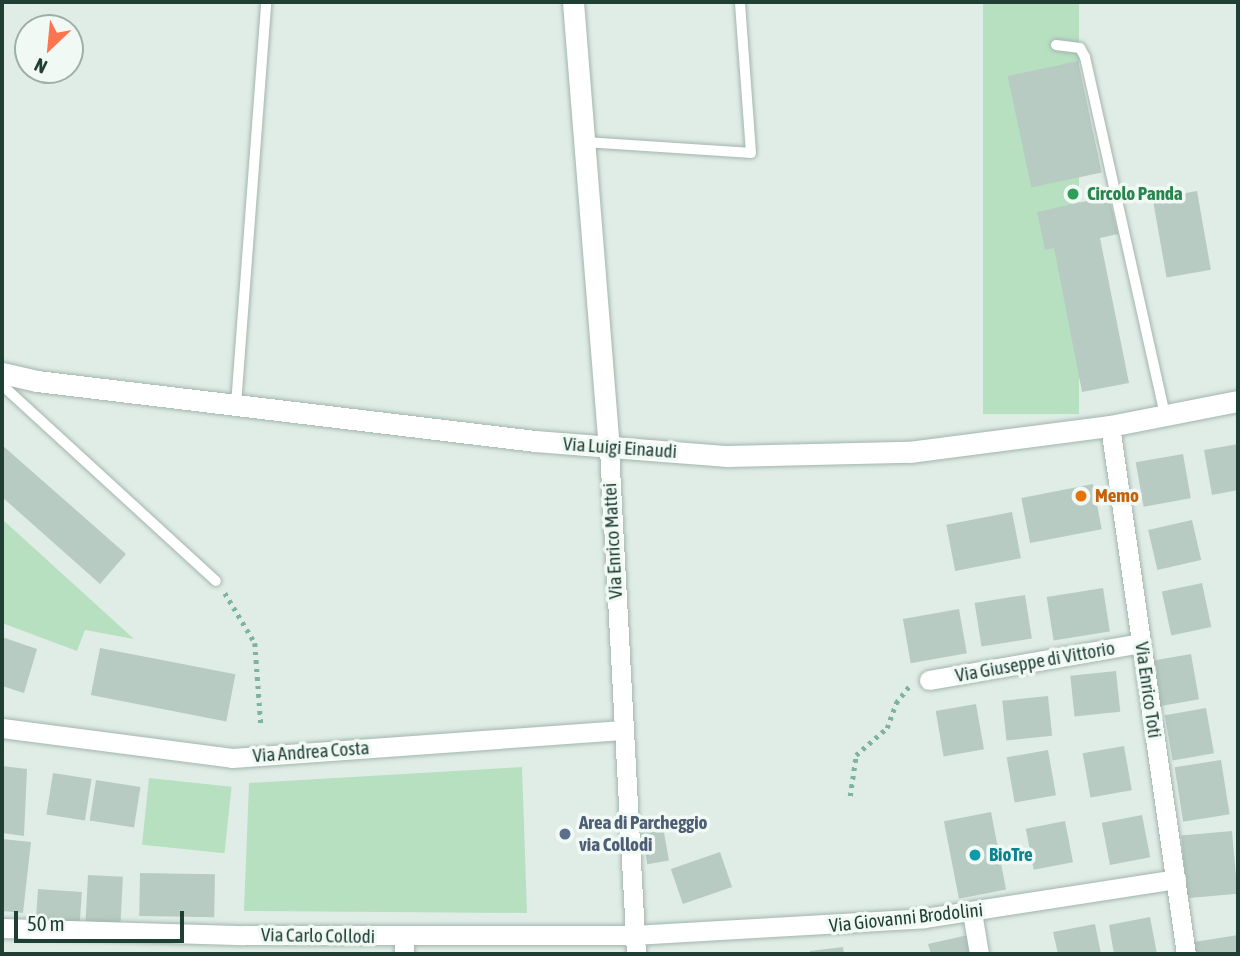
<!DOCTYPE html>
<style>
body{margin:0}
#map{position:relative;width:1240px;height:956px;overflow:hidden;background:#e0ede7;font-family:"Asap Condensed",sans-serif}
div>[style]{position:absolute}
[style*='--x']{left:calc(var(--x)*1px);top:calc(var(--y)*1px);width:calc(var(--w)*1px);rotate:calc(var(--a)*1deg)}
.green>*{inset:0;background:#b7e0c1;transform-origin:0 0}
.building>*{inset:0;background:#b8cbc3;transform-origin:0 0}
.path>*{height:4.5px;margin-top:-2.25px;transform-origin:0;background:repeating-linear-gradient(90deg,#7eb3a1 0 3.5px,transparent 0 8.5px)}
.roads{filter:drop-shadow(0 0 2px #a2b5ae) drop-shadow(0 0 2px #a2b5ae)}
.service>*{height:10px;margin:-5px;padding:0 5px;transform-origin:5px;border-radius:5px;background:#fff}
.minor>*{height:19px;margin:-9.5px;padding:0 9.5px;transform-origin:9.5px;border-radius:9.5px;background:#fff}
.tertiary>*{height:21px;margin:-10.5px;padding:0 10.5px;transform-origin:10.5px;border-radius:10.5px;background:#fff}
.dots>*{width:19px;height:19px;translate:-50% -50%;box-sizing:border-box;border:4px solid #f1f9f5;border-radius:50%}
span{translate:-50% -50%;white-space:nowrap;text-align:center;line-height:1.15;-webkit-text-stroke:7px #f1f9f5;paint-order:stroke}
.leisure-label{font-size:19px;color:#27864d;font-weight:700}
.left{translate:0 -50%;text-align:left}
.street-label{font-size:19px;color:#1f3f35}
.food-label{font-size:19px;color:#c56008;font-weight:700}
.service-label{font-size:19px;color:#4e5e75;font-weight:700}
.culture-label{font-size:19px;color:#0d838f;font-weight:700}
.frame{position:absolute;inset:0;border:4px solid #1f3f35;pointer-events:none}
.north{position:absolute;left:14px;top:14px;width:70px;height:70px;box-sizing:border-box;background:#f1f9f5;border:2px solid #9dafa8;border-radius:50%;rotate:206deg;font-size:19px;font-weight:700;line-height:28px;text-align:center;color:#1f3f35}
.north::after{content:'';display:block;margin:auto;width:24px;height:32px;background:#fd744e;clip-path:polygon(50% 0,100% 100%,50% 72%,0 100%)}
.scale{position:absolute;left:14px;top:911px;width:170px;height:32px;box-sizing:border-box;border:4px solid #1f3f35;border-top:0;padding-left:9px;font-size:21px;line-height:24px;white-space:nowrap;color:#1f3f35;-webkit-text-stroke:5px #f1f9f5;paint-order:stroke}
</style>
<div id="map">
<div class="green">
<div style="left:983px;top:2px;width:96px;height:412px"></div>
<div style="clip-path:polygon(2px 519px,134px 639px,85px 630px,77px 651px,2px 623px)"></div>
<div style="clip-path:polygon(522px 767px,527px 913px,244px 911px,249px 783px)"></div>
<div style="left:149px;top:778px;width:83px;height:67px;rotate:6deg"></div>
</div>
<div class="building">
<div style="left:1078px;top:61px;width:114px;height:72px;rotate:78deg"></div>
<div style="left:1197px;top:191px;width:80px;height:45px;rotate:80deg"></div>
<div style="clip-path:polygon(1109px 196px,1118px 234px,1100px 238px,1129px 383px,1082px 392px,1054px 248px,1045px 250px,1037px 212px)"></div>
<div style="clip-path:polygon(1238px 444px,1238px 490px,1212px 495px,1204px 450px)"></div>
<div style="clip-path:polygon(2px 445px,126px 554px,100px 584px,2px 497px)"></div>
<div style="left:1183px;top:454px;width:45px;height:48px;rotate:80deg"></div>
<div style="left:1093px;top:484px;width:46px;height:73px;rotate:79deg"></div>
<div style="left:1012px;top:512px;width:47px;height:67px;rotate:79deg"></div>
<div style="left:1192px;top:520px;width:41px;height:45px;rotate:77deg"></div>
<div style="left:1202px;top:583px;width:45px;height:41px;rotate:78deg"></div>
<div style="left:1103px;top:588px;width:44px;height:57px;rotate:81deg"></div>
<div style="left:1025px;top:595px;width:44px;height:51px;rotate:81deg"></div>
<div style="left:959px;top:609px;width:45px;height:57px;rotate:80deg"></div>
<div style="clip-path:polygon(2px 637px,37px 649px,24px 693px,2px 686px)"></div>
<div style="left:100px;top:648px;width:138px;height:48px;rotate:11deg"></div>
<div style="left:1191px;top:654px;width:46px;height:41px;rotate:80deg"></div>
<div style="left:1116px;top:671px;width:41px;height:46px;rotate:84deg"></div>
<div style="left:1048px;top:696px;width:40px;height:46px;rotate:84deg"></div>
<div style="left:976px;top:704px;width:46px;height:41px;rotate:80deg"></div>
<div style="left:1206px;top:708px;width:46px;height:42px;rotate:80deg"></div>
<div style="left:1124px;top:746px;width:45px;height:42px;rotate:80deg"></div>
<div style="left:1048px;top:750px;width:46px;height:42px;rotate:80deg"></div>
<div style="left:1221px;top:760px;width:55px;height:47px;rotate:81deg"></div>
<div style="clip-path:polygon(2px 766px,27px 769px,24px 836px,2px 833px)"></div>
<div style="left:53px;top:773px;width:39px;height:42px;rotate:9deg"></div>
<div style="left:96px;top:780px;width:45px;height:41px;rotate:9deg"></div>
<div style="left:991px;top:812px;width:79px;height:48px;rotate:79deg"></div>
<div style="left:1142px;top:815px;width:43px;height:41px;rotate:79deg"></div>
<div style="left:662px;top:821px;width:40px;height:22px;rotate:80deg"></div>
<div style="left:1065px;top:821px;width:42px;height:40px;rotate:79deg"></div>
<div style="left:1232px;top:831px;width:63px;height:51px;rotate:85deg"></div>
<div style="clip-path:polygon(2px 839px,31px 842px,23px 913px,2px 911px)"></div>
<div style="left:720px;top:852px;width:37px;height:52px;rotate:71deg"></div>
<div style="left:140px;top:873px;width:75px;height:43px;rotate:1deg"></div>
<div style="left:88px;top:875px;width:35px;height:49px;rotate:3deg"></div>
<div style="left:38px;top:889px;width:44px;height:30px;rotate:4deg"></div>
<div style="clip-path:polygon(1150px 917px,1157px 954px,1114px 954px,1109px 925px)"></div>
<div style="clip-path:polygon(1095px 924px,1101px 954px,1058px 954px,1053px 932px)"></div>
<div style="clip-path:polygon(968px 935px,972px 954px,931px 954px,928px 944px)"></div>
<div style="clip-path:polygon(1238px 935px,1238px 954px,1196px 954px,1194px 942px)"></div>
<div style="clip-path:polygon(843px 947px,844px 954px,810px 954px,810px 951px)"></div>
</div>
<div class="path">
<div style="--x:225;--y:593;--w:58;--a:59"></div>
<div style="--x:255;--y:643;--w:81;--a:85.8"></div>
<div style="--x:850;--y:796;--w:41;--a:-81.7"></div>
<div style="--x:856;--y:755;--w:41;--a:-41.1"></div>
<div style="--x:887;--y:728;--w:27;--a:-70"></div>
<div style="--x:896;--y:703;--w:24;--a:-52"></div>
</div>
<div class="roads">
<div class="service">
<div style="--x:1056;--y:45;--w:24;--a:7"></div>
<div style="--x:1080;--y:48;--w:10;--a:61"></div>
<div style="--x:1085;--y:57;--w:367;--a:77.4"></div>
<div style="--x:586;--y:142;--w:165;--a:3.8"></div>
<div style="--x:751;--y:153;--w:151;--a:-94.2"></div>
<div style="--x:2;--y:385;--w:290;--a:42.5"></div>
<div style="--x:236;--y:405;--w:404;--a:-85.7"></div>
</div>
<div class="minor">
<div style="--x:1110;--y:426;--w:533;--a:81.81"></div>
<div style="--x:609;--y:449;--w:506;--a:86.94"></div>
<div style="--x:929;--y:680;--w:215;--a:-9.9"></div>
<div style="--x:2;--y:728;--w:232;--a:7.4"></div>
<div style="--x:232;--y:758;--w:391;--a:-4.1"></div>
<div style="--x:972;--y:912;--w:43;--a:80.5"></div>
<div style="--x:2;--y:928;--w:242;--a:1.7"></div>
<div style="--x:244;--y:935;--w:389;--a:0"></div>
<div style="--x:633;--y:935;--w:292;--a:-3.3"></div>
<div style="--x:925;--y:918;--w:254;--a:-8.8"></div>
<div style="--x:404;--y:954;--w:17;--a:-90"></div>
</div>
<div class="tertiary">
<div style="--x:573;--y:2;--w:448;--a:85.4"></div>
<div style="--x:2;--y:373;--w:36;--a:13"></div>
<div style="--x:37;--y:381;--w:502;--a:6.87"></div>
<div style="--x:535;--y:441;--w:193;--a:4.5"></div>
<div style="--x:727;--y:456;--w:182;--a:-1.3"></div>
<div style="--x:909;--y:452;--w:203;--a:-7.4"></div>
<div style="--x:1110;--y:426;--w:130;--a:-11.1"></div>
</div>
</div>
<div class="dots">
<div style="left:1073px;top:194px;background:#2e9e5b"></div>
<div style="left:1081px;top:496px;background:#e8710a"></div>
<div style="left:565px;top:834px;background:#5c6f8a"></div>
<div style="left:975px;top:855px;background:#0f9aa8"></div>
</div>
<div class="leisure-label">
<span class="left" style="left:1087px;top:194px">Circolo Panda</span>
</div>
<div class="street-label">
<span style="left:620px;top:448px;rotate:4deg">Via Luigi Einaudi</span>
<span style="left:613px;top:541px;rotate:-93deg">Via Enrico Mattei</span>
<span style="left:1035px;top:662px;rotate:-10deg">Via Giuseppe di Vittorio</span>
<span style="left:1148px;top:690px;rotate:82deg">Via Enrico Toti</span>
<span style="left:311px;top:752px;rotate:-4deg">Via Andrea Costa</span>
<span style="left:906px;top:918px;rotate:-6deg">Via Giovanni Brodolini</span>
<span style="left:318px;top:936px;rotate:1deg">Via Carlo Collodi</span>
</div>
<div class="food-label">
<span class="left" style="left:1095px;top:496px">Memo</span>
</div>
<div class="service-label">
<span class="left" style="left:579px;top:834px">Area di Parcheggio<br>via Collodi</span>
</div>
<div class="culture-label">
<span class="left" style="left:989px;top:855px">BioTre</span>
</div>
<div class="frame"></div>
<div class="north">N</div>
<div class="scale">50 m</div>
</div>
